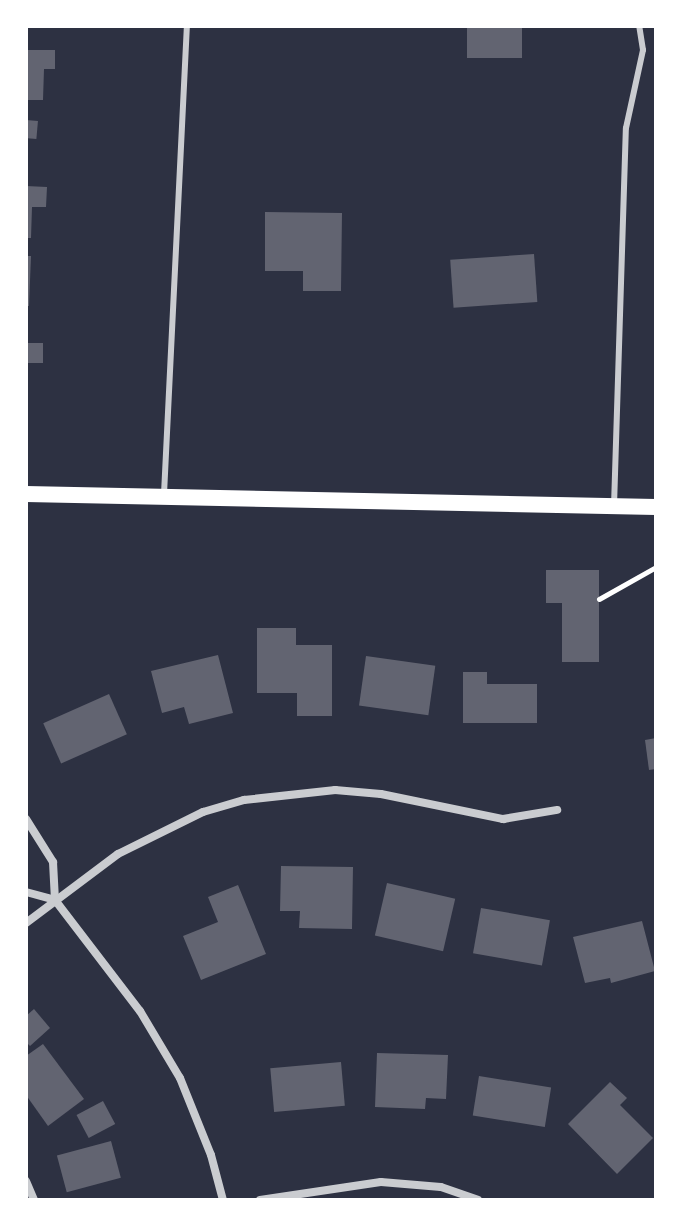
<!DOCTYPE html>
<style>
body{margin:0}
#map{position:relative;width:682px;height:1226px;overflow:hidden;background:#2d3142;font-family:Inter,sans-serif}
div>[style]{position:absolute}
[style*='--x']{left:calc(var(--x)*1px);top:calc(var(--y)*1px);width:calc(var(--w)*1px);rotate:calc(var(--a)*1deg)}
.building>*{inset:0;background:#626471;transform-origin:0 0}
.path>*{height:5px;margin:-2.5px;padding:0 2.5px;transform-origin:2.5px;border-radius:2.5px;background:#fff}
.service>*{height:6px;margin:-3px;padding:0 3px;transform-origin:3px;border-radius:3px;background:#caccd0}
.minor>*{height:8px;margin:-4px;padding:0 4px;transform-origin:4px;border-radius:4px;background:#caccd0}
.secondary>*{height:16px;margin:-8px;padding:0 8px;transform-origin:8px;border-radius:8px;background:#fff}
span{translate:-50% -50%;white-space:nowrap;text-align:center;line-height:1.15;-webkit-text-stroke:8px #fff;paint-order:stroke}
.frame{position:absolute;inset:0;border:28px solid #fff;pointer-events:none}
</style>
<div id="map">
<div class="building">
<div style="left:467px;top:26px;width:55px;height:32px"></div>
<div style="clip-path:polygon(26px 50px,55px 50px,55px 69px,44px 69px,43px 100px,26px 100px)"></div>
<div style="left:26px;top:120px;width:12px;height:18px;rotate:5deg"></div>
<div style="clip-path:polygon(26px 186px,47px 187px,46px 207px,32px 207px,31px 238px,26px 238px)"></div>
<div style="clip-path:polygon(265px 212px,342px 213px,341px 291px,303px 291px,303px 271px,265px 271px)"></div>
<div style="left:534px;top:254px;width:48px;height:84px;rotate:86deg"></div>
<div style="clip-path:polygon(26px 256px,31px 256px,29px 306px,26px 306px)"></div>
<div style="left:26px;top:343px;width:17px;height:20px"></div>
<div style="clip-path:polygon(546px 570px,599px 570px,599px 662px,562px 662px,562px 603px,546px 603px)"></div>
<div style="clip-path:polygon(257px 628px,296px 628px,296px 645px,332px 645px,332px 716px,297px 716px,297px 693px,257px 693px)"></div>
<div style="clip-path:polygon(218px 655px,233px 713px,189px 724px,184px 707px,162px 713px,151px 671px)"></div>
<div style="left:366px;top:656px;width:70px;height:50px;rotate:8deg"></div>
<div style="clip-path:polygon(463px 672px,487px 672px,487px 684px,537px 684px,537px 723px,463px 723px)"></div>
<div style="left:109px;top:694px;width:44px;height:72px;rotate:66deg"></div>
<div style="clip-path:polygon(656px 738px,656px 769px,649px 770px,645px 740px)"></div>
<div style="clip-path:polygon(281px 866px,353px 867px,352px 929px,299px 928px,300px 911px,280px 911px)"></div>
<div style="left:387px;top:883px;width:70px;height:54px;rotate:13deg"></div>
<div style="clip-path:polygon(238px 885px,266px 954px,201px 980px,183px 936px,218px 922px,208px 897px)"></div>
<div style="left:481px;top:908px;width:70px;height:46px;rotate:10deg"></div>
<div style="clip-path:polygon(642px 921px,655px 971px,611px 983px,610px 978px,585px 983px,573px 937px)"></div>
<div style="clip-path:polygon(34px 1009px,50px 1028px,30px 1046px,26px 1042px,26px 1016px)"></div>
<div style="clip-path:polygon(43px 1044px,84px 1099px,48px 1126px,26px 1095px,26px 1056px)"></div>
<div style="clip-path:polygon(377px 1053px,448px 1055px,446px 1099px,426px 1098px,425px 1109px,375px 1107px)"></div>
<div style="left:341px;top:1062px;width:44px;height:71px;rotate:85deg"></div>
<div style="left:479px;top:1076px;width:73px;height:40px;rotate:9deg"></div>
<div style="clip-path:polygon(610px 1082px,627px 1098px,620px 1105px,653px 1138px,617px 1174px,568px 1124px)"></div>
<div style="left:103px;top:1101px;width:26px;height:30px;rotate:62deg"></div>
<div style="left:111px;top:1141px;width:38px;height:56px;rotate:75deg"></div>
</div>
<div class="path">
<div style="--x:599;--y:599;--w:65;--a:-29.3"></div>
</div>
<div class="service">
<div style="--x:164;--y:494;--w:469;--a:-87.2"></div>
<div style="--x:614;--y:506;--w:378;--a:-88.2"></div>
<div style="--x:626;--y:128;--w:80;--a:-77.7"></div>
<div style="--x:643;--y:50;--w:24;--a:-99"></div>
</div>
<div class="minor">
<div style="--x:26;--y:819;--w:51;--a:57.9"></div>
<div style="--x:53;--y:862;--w:38;--a:87"></div>
<div style="--x:55;--y:900;--w:140;--a:52.6"></div>
<div style="--x:140;--y:1011;--w:78;--a:59.2"></div>
<div style="--x:180;--y:1078;--w:83;--a:68.1"></div>
<div style="--x:211;--y:1155;--w:47;--a:75.1"></div>
<div style="--x:26;--y:892;--w:30;--a:15"></div>
<div style="--x:26;--y:923;--w:115;--a:-36.9"></div>
<div style="--x:118;--y:854;--w:95;--a:-26.3"></div>
<div style="--x:203;--y:812;--w:43;--a:-16.3"></div>
<div style="--x:244;--y:800;--w:92;--a:-6.3"></div>
<div style="--x:335;--y:790;--w:46;--a:5"></div>
<div style="--x:381;--y:794;--w:125;--a:11.6"></div>
<div style="--x:503;--y:819;--w:55;--a:-9.5"></div>
<div style="--x:26;--y:1181;--w:21;--a:67"></div>
<div style="--x:260;--y:1200;--w:122;--a:-8.5"></div>
<div style="--x:381;--y:1182;--w:60;--a:4.8"></div>
<div style="--x:441;--y:1187;--w:39;--a:19"></div>
</div>
<div class="secondary">
<div style="--x:26;--y:494;--w:630;--a:1.18"></div>
</div>
<div class="frame"></div>
</div>
